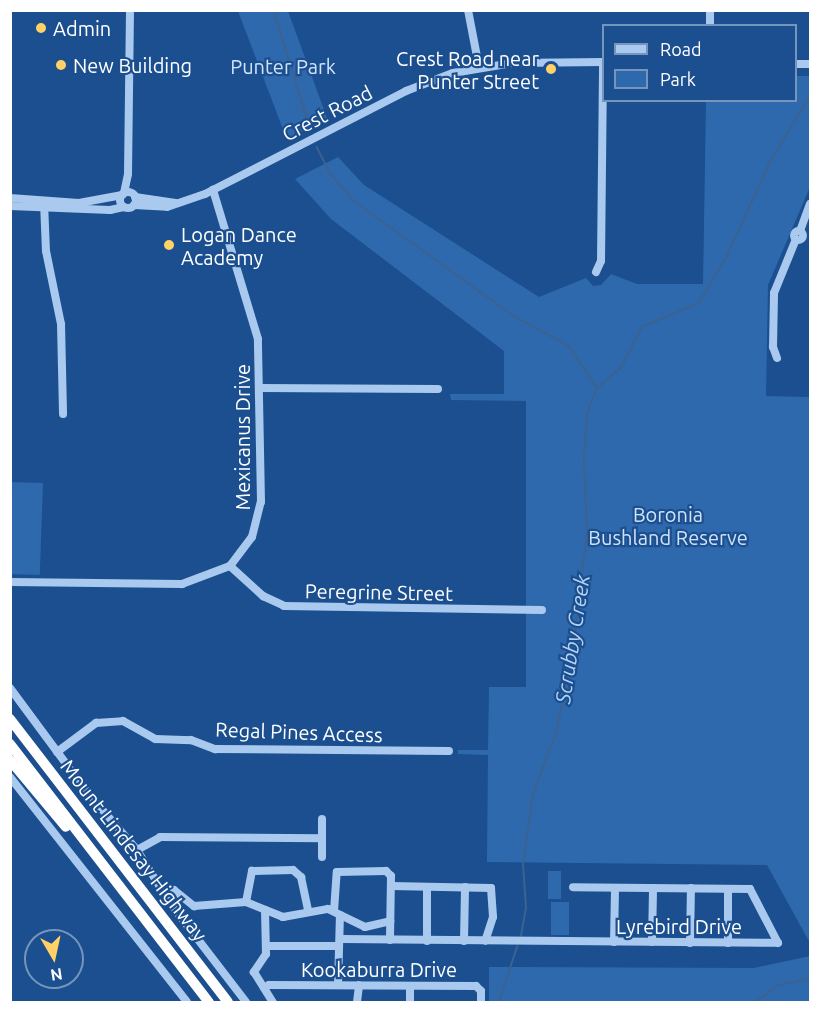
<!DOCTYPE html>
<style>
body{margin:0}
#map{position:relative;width:821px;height:1013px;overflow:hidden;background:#1b4f8f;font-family:Ubuntu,sans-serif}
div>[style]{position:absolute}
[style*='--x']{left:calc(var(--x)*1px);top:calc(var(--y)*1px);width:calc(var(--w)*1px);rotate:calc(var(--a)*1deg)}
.green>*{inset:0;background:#2e69ad;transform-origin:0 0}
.stream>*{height:1.5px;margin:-0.75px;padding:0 0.75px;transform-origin:0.75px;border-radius:0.75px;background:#3c6290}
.minor>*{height:8px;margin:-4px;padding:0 4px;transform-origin:4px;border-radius:4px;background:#a9c9ee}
.minor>.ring{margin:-4px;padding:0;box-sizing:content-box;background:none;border:8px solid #a9c9ee;border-radius:50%}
.highway>*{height:10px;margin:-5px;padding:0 5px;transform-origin:5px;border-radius:5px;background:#fff}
.dots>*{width:16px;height:16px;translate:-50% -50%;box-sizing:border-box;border:3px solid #1b4f8f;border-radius:50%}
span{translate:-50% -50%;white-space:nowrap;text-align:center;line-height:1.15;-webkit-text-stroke:4.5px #1b4f8f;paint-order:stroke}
.poi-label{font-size:20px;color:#fff}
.left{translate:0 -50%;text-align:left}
.right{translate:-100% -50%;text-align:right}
.park-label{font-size:20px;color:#cfe3fa}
.street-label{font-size:20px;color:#fff}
.water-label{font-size:21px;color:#b5d3f5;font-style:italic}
.frame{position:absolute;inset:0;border:12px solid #fff;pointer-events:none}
.legend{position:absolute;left:602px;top:24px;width:195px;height:78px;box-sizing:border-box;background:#1b4f8f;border:2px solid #7695bc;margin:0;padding:8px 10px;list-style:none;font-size:18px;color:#fff}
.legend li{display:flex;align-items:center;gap:12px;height:30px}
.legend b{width:30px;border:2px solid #7695bc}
.north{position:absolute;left:24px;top:929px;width:60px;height:60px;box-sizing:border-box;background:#1b4f8f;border:2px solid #7695bc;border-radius:50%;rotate:171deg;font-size:16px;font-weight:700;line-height:24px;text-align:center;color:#fff}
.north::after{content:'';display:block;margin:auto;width:21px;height:27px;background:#ffd166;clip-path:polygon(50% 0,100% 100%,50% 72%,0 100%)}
</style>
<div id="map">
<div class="green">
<div style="clip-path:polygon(238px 11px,288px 11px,327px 118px,287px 140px)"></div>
<div style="clip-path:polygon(796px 76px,810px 76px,810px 187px,768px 285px,766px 396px,810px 397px,810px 943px,767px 865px,487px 862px,488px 755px,458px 754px,458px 750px,488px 750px,489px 687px,526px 687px,526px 401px,451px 400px,450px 394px,504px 394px,504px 351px,331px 219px,295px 179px,338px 157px,364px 185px,539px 297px,586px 278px,593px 286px,601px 285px,611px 274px,637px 284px,703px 284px,706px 101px,796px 100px)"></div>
<div style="left:11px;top:482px;width:32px;height:92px;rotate:2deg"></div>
<div style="left:548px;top:871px;width:13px;height:28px"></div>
<div style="left:551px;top:902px;width:18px;height:33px"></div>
<div style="clip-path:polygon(810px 956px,810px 1002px,489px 1002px,489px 967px,754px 968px)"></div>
</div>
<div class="stream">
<div style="--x:274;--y:10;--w:120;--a:73.1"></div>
<div style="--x:317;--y:147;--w:30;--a:63"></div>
<div style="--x:331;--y:174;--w:35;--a:50"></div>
<div style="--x:354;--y:201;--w:197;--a:35.7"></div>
<div style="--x:514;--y:316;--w:63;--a:28.6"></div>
<div style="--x:569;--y:346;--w:50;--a:56.3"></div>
<div style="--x:521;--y:936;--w:27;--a:-80"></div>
<div style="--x:526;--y:909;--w:45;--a:-93.8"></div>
<div style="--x:523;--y:864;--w:71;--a:-81.9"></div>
<div style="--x:533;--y:794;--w:65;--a:-69.3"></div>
<div style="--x:556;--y:733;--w:86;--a:-78.6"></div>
<div style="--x:573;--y:649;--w:116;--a:-83.1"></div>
<div style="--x:587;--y:534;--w:75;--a:-92.3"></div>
<div style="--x:584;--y:459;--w:46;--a:-86.3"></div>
<div style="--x:587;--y:413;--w:27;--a:-68"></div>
<div style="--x:597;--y:388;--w:31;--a:-40"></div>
<div style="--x:621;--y:368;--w:46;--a:-62.9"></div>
<div style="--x:642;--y:327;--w:62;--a:-22.8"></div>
<div style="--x:699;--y:303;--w:55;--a:-59.2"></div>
<div style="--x:727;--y:256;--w:103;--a:-65.4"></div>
<div style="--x:770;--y:162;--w:77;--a:-58.8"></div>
<div style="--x:499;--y:1002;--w:58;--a:-71.9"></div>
<div style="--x:755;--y:1002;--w:29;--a:-35"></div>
<div style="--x:779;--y:985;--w:32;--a:-11"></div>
</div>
<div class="minor">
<div style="--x:468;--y:10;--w:58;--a:79.1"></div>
<div style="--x:710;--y:26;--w:16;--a:-90"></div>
<div style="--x:796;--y:64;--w:14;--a:0"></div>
<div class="ring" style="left:120px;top:192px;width:8px;height:8px"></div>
<div style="--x:124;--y:193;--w:19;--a:-78"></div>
<div style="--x:128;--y:174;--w:164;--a:-89.3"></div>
<div style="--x:135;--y:197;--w:41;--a:8.3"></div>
<div style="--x:10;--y:198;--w:69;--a:4.1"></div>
<div style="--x:79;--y:203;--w:44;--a:-10.5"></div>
<div style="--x:44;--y:202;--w:49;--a:87.7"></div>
<div style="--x:46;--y:251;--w:75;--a:78.4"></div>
<div style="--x:61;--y:324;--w:90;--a:88.7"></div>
<div style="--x:134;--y:205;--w:33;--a:3"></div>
<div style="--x:167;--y:207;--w:40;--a:-18.9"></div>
<div style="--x:205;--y:194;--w:226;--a:-27.1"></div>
<div style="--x:406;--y:91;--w:50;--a:-21"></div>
<div style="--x:453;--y:73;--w:60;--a:-9.6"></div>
<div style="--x:512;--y:63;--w:92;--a:-0.6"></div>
<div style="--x:10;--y:206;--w:100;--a:2.3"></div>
<div style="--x:110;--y:210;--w:14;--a:-12"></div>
<div class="ring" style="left:793.5px;top:230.5px;width:1px;height:1px"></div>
<div style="--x:800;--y:231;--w:29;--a:-70"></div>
<div style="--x:596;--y:272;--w:12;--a:-66"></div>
<div style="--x:601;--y:261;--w:199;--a:-89.4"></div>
<div style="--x:777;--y:358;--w:12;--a:-110"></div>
<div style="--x:773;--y:347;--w:54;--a:-88.9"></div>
<div style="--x:774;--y:293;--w:58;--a:-67.8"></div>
<div style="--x:259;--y:388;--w:179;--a:0.3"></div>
<div style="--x:230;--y:566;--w:45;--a:42.3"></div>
<div style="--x:263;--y:596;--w:23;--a:25"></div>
<div style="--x:284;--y:606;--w:258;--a:0.9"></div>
<div style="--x:10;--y:582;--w:172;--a:0.7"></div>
<div style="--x:182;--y:584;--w:51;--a:-20.6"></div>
<div style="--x:230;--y:566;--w:36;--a:-53"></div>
<div style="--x:252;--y:537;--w:36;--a:-76"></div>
<div style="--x:261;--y:502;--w:163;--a:-91.1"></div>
<div style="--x:258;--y:339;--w:156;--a:-106.8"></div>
<div style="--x:10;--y:688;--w:129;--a:53.5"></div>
<div style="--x:87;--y:792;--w:77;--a:49.2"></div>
<div style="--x:137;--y:850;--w:62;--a:58.1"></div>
<div style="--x:170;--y:903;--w:125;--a:52.5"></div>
<div style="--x:57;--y:752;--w:49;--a:-36.6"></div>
<div style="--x:96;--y:723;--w:27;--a:-4"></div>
<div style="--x:123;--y:721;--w:37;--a:29"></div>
<div style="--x:155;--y:739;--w:36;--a:2"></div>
<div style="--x:191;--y:740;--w:26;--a:21"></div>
<div style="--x:215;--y:749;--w:234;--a:0.5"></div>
<div style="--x:10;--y:777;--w:286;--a:51.8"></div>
<div style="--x:137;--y:850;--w:26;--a:-29"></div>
<div style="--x:160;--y:837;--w:162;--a:0.4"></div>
<div style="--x:322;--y:857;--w:38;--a:-90"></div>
<div style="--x:391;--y:886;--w:100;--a:1.1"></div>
<div style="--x:491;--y:888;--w:29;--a:86"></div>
<div style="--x:493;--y:917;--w:25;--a:108"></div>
<div style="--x:427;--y:887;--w:54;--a:90"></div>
<div style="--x:162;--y:891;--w:12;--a:-5"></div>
<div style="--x:174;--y:890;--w:26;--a:39"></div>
<div style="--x:194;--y:906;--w:52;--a:-4.4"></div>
<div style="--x:246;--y:902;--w:40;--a:22"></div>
<div style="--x:283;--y:917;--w:46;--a:-10.1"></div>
<div style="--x:328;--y:909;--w:41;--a:25.9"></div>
<div style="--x:365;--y:927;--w:26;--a:-13"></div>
<div style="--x:246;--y:902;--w:32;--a:-79"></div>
<div style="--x:252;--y:871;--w:41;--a:-1.4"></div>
<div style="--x:293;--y:870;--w:11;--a:41"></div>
<div style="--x:301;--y:877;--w:34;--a:78"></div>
<div style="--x:265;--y:910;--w:44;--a:88.7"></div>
<div style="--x:266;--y:954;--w:22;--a:124"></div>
<div style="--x:254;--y:972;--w:36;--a:58"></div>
<div style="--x:334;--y:911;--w:39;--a:-86"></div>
<div style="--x:337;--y:872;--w:49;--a:-1.2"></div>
<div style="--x:386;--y:871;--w:7;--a:45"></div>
<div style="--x:391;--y:876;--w:64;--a:90.9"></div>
<div style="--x:341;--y:939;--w:437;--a:0.5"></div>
<div style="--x:778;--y:943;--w:61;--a:-117.4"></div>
<div style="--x:750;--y:889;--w:177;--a:-179.4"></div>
<div style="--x:464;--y:941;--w:54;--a:-88.9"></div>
<div style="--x:614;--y:942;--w:54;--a:-88.9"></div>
<div style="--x:652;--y:942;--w:54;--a:-88.9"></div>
<div style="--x:690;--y:943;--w:55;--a:-89"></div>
<div style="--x:728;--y:943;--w:54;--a:-90"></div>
<div style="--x:266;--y:946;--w:72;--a:0"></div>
<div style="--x:338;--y:985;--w:70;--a:-88.4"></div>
<div style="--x:264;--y:988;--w:6;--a:-31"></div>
<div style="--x:269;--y:985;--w:207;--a:0.3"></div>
<div style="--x:476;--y:986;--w:7;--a:45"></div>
<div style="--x:481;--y:991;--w:11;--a:90"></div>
<div style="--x:357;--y:1002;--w:17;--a:-83"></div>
<div style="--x:410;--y:1002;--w:16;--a:-90"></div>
</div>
<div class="highway">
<div style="--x:10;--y:719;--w:357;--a:52.4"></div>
<div style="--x:10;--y:744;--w:326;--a:52.4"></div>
<div style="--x:10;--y:760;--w:87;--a:50.1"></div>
</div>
<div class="dots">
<div style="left:41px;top:28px;background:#ffd166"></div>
<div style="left:61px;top:65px;background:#ffd166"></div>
<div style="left:551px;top:69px;background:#ffd166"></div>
<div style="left:169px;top:245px;background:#ffd166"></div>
</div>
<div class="poi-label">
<span class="left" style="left:53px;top:28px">Admin</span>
<span class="right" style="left:539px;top:70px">Crest Road near<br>Punter Street</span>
<span class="left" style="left:73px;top:65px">New Building</span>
<span class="left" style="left:181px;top:246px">Logan Dance<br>Academy</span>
</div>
<div class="park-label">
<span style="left:283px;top:66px">Punter Park</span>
<span style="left:668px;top:526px">Boronia<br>Bushland Reserve</span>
</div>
<div class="street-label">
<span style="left:327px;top:113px;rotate:-27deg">Crest Road</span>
<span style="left:242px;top:437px;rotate:-90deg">Mexicanus Drive</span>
<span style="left:379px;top:592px;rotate:1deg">Peregrine Street</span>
<span style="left:299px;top:732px;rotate:2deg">Regal Pines Access</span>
<span style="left:134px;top:850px;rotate:52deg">Mount Lindesay Highway</span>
<span style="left:679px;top:926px">Lyrebird Drive</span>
<span style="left:379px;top:969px">Kookaburra Drive</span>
</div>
<div class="water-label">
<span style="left:572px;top:639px;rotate:-81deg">Scrubby Creek</span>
</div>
<div class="frame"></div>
<ul class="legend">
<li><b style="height:8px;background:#a9c9ee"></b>Road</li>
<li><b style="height:16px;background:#2e69ad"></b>Park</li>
</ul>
<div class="north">N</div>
</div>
